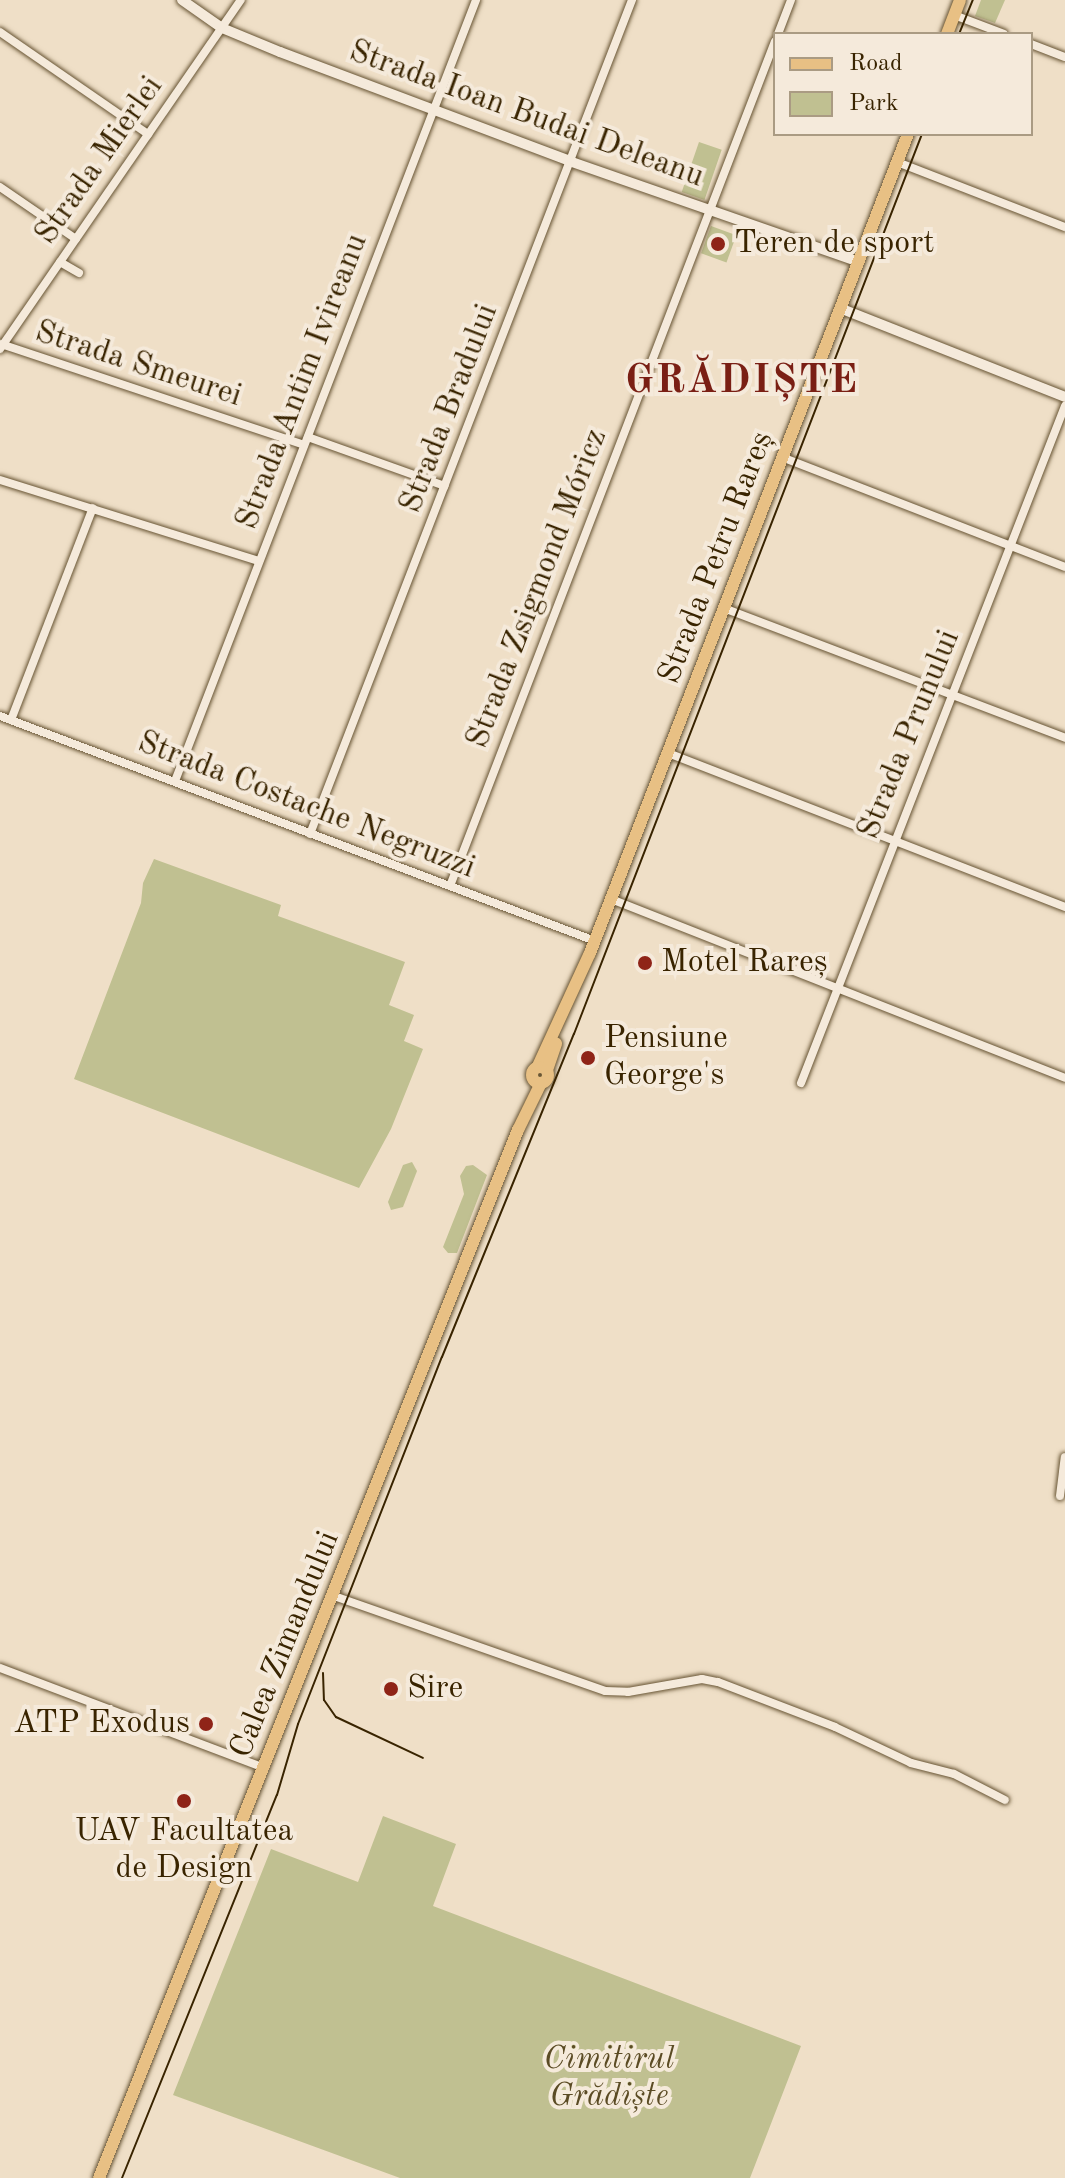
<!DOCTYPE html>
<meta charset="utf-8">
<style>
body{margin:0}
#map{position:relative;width:1065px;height:2178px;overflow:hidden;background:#efdfc7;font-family:"Old Standard TT",serif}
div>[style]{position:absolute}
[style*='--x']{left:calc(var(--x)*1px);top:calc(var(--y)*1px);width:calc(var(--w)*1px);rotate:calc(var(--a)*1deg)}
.green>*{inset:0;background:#c0c091;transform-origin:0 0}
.roads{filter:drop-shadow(0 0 2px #665332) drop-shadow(0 0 2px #665332)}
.minor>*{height:8px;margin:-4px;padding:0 4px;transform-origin:4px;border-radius:4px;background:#f5eadb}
.tertiary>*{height:10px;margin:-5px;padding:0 5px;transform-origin:5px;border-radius:5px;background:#f5eadb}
.primary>*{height:12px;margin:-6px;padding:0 6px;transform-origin:6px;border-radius:6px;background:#e8c084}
.primary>.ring{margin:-6px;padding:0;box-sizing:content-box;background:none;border:12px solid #e8c084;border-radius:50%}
.tram>*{height:2px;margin:-1px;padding:0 1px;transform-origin:1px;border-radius:1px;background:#392400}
.dots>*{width:22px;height:22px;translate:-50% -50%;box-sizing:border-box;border:4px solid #f5eadb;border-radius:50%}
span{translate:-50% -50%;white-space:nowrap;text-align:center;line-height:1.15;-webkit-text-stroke:8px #f5eadb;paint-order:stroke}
.street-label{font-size:32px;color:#392400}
.poi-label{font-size:32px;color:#392400}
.left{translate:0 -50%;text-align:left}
.right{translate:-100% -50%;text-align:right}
.park-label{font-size:32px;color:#5b4b24;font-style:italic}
.district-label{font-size:40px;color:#7a1f14;font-weight:700;letter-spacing:2px}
.legend{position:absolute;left:773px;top:32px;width:260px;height:104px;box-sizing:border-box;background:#f5eadb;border:2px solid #aa9b83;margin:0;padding:10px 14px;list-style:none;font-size:24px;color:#392400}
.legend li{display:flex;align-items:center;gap:16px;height:40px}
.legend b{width:40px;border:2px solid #aa9b83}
</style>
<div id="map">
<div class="green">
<div style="clip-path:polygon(981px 0,1005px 0,995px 23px,975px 16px)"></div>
<div style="left:699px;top:142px;width:24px;height:53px;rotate:19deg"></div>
<div style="left:711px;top:226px;width:27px;height:29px;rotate:20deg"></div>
<div style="clip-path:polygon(154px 859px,281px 905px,278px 916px,405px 962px,389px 1005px,414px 1015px,404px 1041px,423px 1049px,391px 1129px,359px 1188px,74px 1079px,141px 903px,143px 883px)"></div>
<div style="clip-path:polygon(412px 1162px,417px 1171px,403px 1207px,391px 1210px,388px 1202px,403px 1165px)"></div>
<div style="clip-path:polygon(473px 1165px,487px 1175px,457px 1253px,448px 1253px,443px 1247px,464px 1194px,460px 1176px,466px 1166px)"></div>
<div style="clip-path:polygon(383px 1816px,456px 1844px,433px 1906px,801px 2046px,750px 2178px,400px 2178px,173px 2095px,271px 1849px,358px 1882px)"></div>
</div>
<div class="roads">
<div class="minor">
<div style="--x:954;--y:15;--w:53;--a:20.8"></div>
<div style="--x:0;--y:32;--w:180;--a:34.6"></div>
<div style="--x:778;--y:34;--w:36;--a:-69"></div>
<div style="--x:1031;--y:44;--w:36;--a:21"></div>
<div style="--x:897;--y:162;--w:180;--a:21.2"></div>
<div style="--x:0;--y:187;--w:92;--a:34.4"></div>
<div style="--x:60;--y:262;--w:22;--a:30"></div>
<div style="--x:1;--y:344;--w:319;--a:18.4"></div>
<div style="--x:0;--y:349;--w:424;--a:-55.4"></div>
<div style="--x:308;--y:437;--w:145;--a:19.7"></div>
<div style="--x:784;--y:458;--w:301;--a:21.2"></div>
<div style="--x:0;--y:480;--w:270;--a:17.4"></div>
<div style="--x:726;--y:609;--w:363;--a:20.8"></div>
<div style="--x:0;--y:716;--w:636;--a:20.71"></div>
<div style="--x:11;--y:720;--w:227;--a:-68.9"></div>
<div style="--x:668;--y:753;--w:426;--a:21.2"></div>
<div style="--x:175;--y:781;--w:837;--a:-68.92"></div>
<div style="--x:310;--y:834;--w:894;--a:-68.89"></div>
<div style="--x:450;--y:886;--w:905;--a:-68.96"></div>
<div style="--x:611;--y:899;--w:488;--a:21.5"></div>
<div style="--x:801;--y:1083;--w:727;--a:-68.7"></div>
<div style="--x:1060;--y:1496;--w:39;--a:-83"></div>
<div style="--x:334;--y:1596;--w:287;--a:19.3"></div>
<div style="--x:605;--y:1691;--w:23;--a:2"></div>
<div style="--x:628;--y:1692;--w:75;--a:-10"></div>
<div style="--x:702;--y:1679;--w:16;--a:11"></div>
<div style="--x:718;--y:1682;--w:125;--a:21"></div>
<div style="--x:835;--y:1727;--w:84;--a:25.3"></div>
<div style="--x:911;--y:1763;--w:44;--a:14.3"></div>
<div style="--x:954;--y:1774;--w:57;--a:27"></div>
<div style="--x:0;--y:1668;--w:283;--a:20.7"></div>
</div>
<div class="tertiary">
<div style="--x:182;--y:0;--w:49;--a:35"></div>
<div style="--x:222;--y:28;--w:63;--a:22.5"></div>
<div style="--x:280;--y:52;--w:312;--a:20.6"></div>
<div style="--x:572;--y:162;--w:304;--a:19.2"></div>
<div style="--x:842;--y:309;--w:240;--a:21.5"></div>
</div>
<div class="primary">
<div style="--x:947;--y:34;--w:36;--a:-69"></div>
<div style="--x:538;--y:1066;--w:124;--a:-65.3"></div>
<div style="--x:590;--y:953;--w:879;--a:-68.78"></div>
<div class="ring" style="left:532px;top:1067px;width:4px;height:4px"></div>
<div style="--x:547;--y:1070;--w:28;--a:-71"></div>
<div style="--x:99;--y:2178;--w:1129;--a:-68.21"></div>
<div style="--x:518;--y:1130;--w:52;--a:-63.9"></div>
</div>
</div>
<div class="tram">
<div style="--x:959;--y:34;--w:37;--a:-68"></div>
<div style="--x:323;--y:1673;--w:27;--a:88"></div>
<div style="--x:324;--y:1700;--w:21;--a:55"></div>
<div style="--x:336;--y:1717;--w:96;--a:25.2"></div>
<div style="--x:122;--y:2178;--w:413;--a:-68"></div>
<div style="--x:277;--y:1795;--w:74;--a:-73.5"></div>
<div style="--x:298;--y:1724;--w:394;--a:-68.6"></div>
<div style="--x:442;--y:1357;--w:349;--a:-67.8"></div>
<div style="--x:574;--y:1034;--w:965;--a:-68.86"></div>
</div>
<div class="dots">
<div style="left:718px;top:244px;background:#8f2418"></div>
<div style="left:645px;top:963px;background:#8f2418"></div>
<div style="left:588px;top:1058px;background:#8f2418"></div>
<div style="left:391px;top:1689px;background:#8f2418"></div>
<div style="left:206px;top:1724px;background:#8f2418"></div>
<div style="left:184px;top:1801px;background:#8f2418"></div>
</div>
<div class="street-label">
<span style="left:526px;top:115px;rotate:20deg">Strada Ioan Budai Deleanu</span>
<span style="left:100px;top:161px;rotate:-55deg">Strada Mierlei</span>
<span style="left:138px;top:365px;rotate:18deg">Strada Smeurei</span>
<span style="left:303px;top:382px;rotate:-69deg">Strada Antim Ivireanu</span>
<span style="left:450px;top:409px;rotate:-69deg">Strada Bradului</span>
<span style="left:717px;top:558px;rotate:-69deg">Strada Petru Rareș</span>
<span style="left:538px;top:589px;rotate:-69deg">Strada Zsigmond Móricz</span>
<span style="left:910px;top:735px;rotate:-68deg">Strada Prunului</span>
<span style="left:306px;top:806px;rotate:21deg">Strada Costache Negruzzi</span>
<span style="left:286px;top:1645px;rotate:-68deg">Calea Zimandului</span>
</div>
<div class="poi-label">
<span class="left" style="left:734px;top:244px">Teren de sport</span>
<span class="left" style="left:661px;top:963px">Motel Rareș</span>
<span class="left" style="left:604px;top:1058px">Pensiune<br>George's</span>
<span class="left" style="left:407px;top:1689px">Sire</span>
<span class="right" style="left:190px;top:1724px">ATP Exodus</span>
<span style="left:184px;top:1851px">UAV Facultatea<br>de Design</span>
</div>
<div class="park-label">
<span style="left:609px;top:2079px">Cimitirul<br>Grădiște</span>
</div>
<div class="district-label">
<span style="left:742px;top:382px">GRĂDIȘTE</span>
</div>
<ul class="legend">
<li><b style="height:10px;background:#e8c084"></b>Road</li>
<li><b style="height:22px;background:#c0c091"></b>Park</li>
</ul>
</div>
